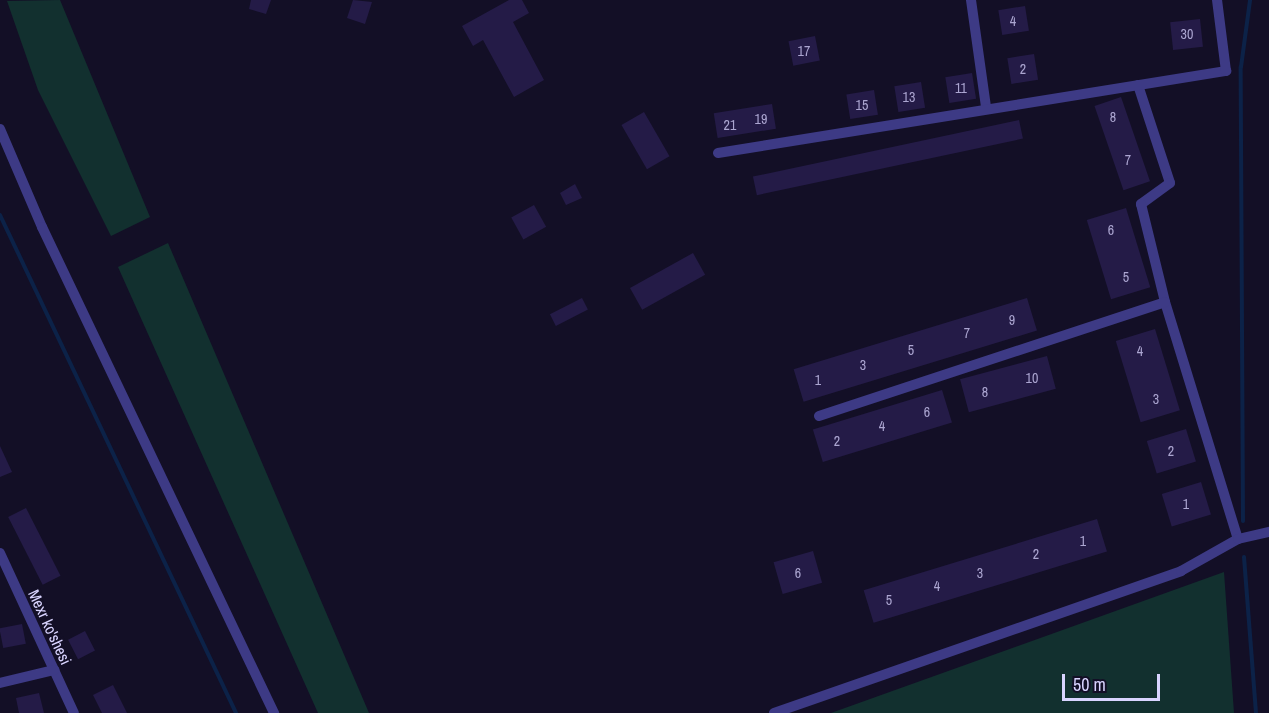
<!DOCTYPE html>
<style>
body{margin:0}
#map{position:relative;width:1269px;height:713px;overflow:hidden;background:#130f26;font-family:"Archivo Narrow",sans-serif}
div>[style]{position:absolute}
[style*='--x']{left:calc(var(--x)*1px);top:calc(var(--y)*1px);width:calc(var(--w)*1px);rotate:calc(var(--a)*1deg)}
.green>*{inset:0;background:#12302f}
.stream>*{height:4px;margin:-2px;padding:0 2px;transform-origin:2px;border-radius:2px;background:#0c2248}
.building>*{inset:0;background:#241b47;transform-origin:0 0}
.minor>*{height:10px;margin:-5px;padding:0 5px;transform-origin:5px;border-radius:5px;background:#3d3a85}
span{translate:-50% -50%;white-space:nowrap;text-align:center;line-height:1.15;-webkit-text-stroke:4.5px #130f26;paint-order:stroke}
.number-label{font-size:14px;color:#aca6d1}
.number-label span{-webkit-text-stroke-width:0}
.street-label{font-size:16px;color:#d9d4ff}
.scale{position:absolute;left:1062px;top:674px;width:98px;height:27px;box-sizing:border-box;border:3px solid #d9d4ff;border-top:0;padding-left:8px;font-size:18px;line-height:21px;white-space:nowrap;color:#d9d4ff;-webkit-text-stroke:4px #130f26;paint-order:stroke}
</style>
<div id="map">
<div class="green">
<div style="clip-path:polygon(60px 0,150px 217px,111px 236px,38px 90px,7px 1px)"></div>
<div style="clip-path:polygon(168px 243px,369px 713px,318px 713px,118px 267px)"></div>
<div style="clip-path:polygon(1224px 572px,1234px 713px,831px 713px)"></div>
</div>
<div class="stream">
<div style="--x:0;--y:215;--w:551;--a:64.64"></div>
<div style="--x:1243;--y:521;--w:454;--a:-90.3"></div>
<div style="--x:1241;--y:67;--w:68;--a:-82.3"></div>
<div style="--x:1244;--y:557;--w:156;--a:85.6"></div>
</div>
<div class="building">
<div style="clip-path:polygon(251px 0,271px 0,266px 14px,249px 9px)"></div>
<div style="clip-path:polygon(353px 0,372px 2px,365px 24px,347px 18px)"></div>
<div style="clip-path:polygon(509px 0,522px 0,529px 13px,513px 22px,544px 80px,514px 97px,483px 40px,473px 46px,462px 26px)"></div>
<div style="left:1025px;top:6px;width:25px;height:27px;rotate:81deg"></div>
<div style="left:1200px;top:19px;width:28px;height:30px;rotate:84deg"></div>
<div style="left:815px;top:36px;width:25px;height:27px;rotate:79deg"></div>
<div style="left:1034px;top:54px;width:26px;height:27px;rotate:81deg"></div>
<div style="left:972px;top:73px;width:26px;height:27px;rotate:81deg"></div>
<div style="left:921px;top:82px;width:26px;height:27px;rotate:81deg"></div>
<div style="left:874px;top:90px;width:25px;height:28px;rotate:81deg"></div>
<div style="left:1121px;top:97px;width:89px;height:28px;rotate:71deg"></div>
<div style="left:772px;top:104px;width:25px;height:59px;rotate:81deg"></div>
<div style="left:644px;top:112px;width:51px;height:26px;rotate:60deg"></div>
<div style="left:1019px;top:120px;width:19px;height:272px;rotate:78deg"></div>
<div style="clip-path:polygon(575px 184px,582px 198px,566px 205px,560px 193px)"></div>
<div style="left:534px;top:205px;width:25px;height:26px;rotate:61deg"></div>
<div style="left:1126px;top:208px;width:83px;height:41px;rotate:73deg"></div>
<div style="left:693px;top:253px;width:25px;height:72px;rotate:61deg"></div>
<div style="left:582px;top:298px;width:13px;height:36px;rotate:63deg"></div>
<div style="left:1027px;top:298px;width:34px;height:244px;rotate:73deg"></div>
<div style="left:1155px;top:329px;width:85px;height:41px;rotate:73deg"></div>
<div style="left:1047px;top:356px;width:34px;height:90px;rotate:75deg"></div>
<div style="left:942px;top:390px;width:34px;height:135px;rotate:73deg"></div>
<div style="left:1186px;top:429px;width:34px;height:41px;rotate:73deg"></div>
<div style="clip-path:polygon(0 446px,12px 472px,0 477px)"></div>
<div style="left:1201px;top:482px;width:34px;height:41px;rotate:73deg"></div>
<div style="left:26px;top:508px;width:76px;height:20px;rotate:63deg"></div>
<div style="left:1097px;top:519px;width:34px;height:244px;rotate:73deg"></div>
<div style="left:813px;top:551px;width:33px;height:41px;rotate:74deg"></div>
<div style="left:22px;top:624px;width:20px;height:23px;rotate:79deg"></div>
<div style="left:85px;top:631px;width:22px;height:19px;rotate:63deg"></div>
<div style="clip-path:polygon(113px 685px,127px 713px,102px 713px,93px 695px)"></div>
<div style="clip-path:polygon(39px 693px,44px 713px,19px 713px,16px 698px)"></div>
</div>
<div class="minor">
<div style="--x:971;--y:0;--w:108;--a:82"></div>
<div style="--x:1138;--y:85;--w:103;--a:71.9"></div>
<div style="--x:1170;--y:183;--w:36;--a:144"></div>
<div style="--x:1141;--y:204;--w:101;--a:76.2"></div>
<div style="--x:1165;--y:302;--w:248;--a:72.9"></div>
<div style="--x:0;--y:129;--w:107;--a:66.8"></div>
<div style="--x:42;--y:227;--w:539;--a:64.48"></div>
<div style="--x:718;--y:153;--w:515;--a:-9.17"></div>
<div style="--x:1226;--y:71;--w:72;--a:-97.2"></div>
<div style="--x:819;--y:416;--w:364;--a:-18.2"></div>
<div style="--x:0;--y:553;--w:176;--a:65.2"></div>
<div style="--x:0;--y:683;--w:56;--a:-13.5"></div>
<div style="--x:774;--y:713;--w:431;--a:-19.2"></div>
<div style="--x:1181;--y:571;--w:65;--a:-29.3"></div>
<div style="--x:1238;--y:539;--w:32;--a:-13"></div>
</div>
<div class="number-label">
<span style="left:1013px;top:21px">4</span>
<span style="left:1187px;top:34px">30</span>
<span style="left:804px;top:51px">17</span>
<span style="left:1023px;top:69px">2</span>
<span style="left:961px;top:88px">11</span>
<span style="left:909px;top:97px">13</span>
<span style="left:862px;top:105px">15</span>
<span style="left:1113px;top:117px">8</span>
<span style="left:761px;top:119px">19</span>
<span style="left:730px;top:125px">21</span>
<span style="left:1128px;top:160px">7</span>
<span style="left:1111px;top:230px">6</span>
<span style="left:1126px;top:277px">5</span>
<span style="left:1012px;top:320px">9</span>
<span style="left:967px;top:333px">7</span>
<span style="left:911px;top:350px">5</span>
<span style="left:1140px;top:351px">4</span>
<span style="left:863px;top:365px">3</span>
<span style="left:1032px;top:378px">10</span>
<span style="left:818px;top:380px">1</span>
<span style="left:985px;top:392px">8</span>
<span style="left:1156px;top:399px">3</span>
<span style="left:927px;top:412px">6</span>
<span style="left:882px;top:426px">4</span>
<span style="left:837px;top:441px">2</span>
<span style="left:1171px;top:451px">2</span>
<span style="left:1186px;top:504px">1</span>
<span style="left:1083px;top:541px">1</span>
<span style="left:1036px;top:554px">2</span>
<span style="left:798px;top:573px">6</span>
<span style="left:980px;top:573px">3</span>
<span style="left:937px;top:586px">4</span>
<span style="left:889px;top:600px">5</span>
</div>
<div class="street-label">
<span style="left:50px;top:627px;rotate:65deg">Mexr ko'shesi</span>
</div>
<div class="scale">50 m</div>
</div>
